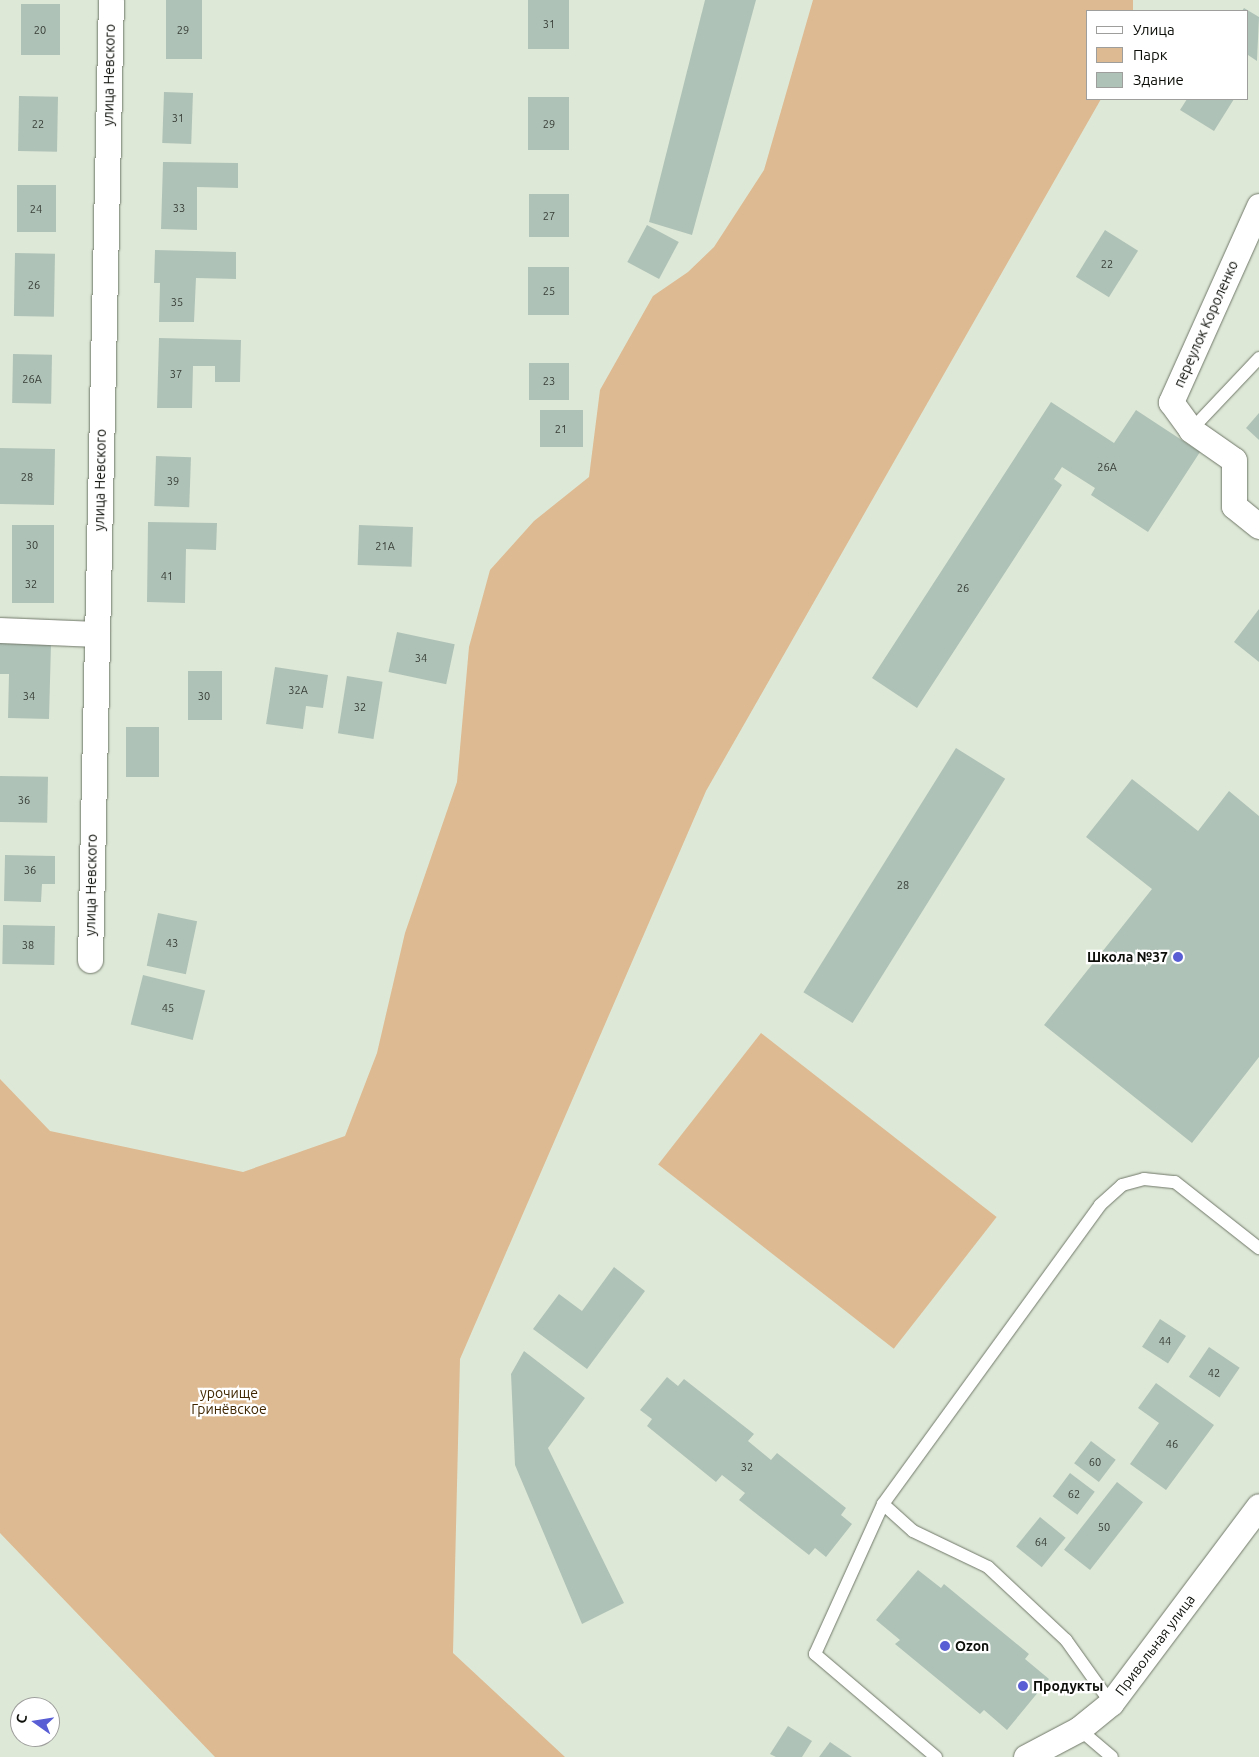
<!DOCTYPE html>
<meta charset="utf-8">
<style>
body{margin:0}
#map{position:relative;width:1259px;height:1757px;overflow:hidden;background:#dee8d7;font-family:Ubuntu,sans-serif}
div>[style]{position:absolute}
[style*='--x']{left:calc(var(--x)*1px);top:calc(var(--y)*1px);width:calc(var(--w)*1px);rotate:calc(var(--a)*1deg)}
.green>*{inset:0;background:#ddba91;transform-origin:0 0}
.building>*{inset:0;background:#afc2b7;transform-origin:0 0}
.roads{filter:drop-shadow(0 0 1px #707869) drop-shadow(0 0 1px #707869)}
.lane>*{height:12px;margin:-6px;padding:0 6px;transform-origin:6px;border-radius:6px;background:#fff}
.street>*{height:25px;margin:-12.5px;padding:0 12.5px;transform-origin:12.5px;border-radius:12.5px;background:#fff}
.dots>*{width:14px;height:14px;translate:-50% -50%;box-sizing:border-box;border:2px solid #fff;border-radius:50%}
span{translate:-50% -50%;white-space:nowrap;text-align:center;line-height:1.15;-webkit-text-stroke:4.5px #fff;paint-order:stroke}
.number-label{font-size:11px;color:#363c35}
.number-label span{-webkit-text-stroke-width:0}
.street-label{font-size:14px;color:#0d100a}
.poi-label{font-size:14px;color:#0d100a;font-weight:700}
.right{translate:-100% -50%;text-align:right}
.left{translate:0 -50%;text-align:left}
.park-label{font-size:14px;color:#3f2601}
.legend{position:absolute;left:1086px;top:10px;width:162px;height:90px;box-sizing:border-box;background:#fff;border:1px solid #9e9f9d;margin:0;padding:6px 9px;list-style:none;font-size:15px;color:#0d100a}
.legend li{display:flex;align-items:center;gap:10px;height:25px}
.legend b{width:25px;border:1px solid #9e9f9d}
.north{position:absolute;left:10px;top:1697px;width:50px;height:50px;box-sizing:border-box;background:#fff;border:1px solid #9e9f9d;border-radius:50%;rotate:283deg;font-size:14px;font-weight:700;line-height:20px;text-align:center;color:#0d100a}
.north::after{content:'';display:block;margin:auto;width:18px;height:22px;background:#595ed5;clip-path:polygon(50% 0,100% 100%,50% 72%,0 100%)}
</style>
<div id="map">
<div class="green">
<div style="clip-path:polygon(813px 0,1133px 0,1133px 11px,1088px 11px,1088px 99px,1101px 99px,706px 791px,460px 1359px,453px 1653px,565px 1757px,215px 1757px,0 1533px,0 1079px,50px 1131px,243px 1172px,345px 1136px,377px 1053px,405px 933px,457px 782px,469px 647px,490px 570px,534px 521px,589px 477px,600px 390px,653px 296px,688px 272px,714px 247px,764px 170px)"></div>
<div style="left:761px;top:1033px;width:299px;height:167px;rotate:38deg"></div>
</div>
<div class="building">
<div style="left:166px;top:0;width:36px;height:59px"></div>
<div style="left:528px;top:0;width:41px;height:49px"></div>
<div style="clip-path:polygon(705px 0,756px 0,692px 235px,649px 222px)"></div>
<div style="left:21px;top:4px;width:39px;height:51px"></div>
<div style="clip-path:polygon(1244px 8px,1259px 17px,1257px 61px,1248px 55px,1248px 11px,1242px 11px)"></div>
<div style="left:164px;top:92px;width:29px;height:51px;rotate:2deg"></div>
<div style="left:19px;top:96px;width:39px;height:55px;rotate:1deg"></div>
<div style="left:528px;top:97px;width:41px;height:53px"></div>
<div style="clip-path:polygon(1187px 99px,1234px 99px,1214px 131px,1180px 110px)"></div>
<div style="clip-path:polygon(163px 162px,238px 163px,238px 188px,197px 187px,197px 230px,161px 229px)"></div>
<div style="left:17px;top:185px;width:39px;height:47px"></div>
<div style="left:569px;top:194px;width:43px;height:40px;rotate:90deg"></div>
<div style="left:647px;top:225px;width:36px;height:42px;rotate:28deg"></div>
<div style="left:1105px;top:230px;width:39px;height:55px;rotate:32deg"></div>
<div style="clip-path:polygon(155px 250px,236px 252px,236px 279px,196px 278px,194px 322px,159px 322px,160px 283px,154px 283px)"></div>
<div style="left:15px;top:253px;width:40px;height:63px;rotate:1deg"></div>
<div style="left:528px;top:267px;width:41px;height:48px"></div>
<div style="clip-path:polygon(159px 338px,241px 340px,240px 382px,215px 382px,215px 366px,193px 366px,192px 408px,157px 408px)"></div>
<div style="left:13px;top:354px;width:39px;height:49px;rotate:1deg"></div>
<div style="left:529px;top:363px;width:40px;height:37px"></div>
<div style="clip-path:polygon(1051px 402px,1114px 443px,1136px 410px,1200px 452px,1148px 532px,1091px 495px,1095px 488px,1062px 467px,1054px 479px,1062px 485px,917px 708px,872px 678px)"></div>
<div style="left:540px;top:410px;width:43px;height:37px"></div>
<div style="clip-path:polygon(1259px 413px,1259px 440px,1246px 428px)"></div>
<div style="left:0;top:448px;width:55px;height:56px;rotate:1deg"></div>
<div style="left:156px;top:456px;width:35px;height:50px;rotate:2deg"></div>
<div style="clip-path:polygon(148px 522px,217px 523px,216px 550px,186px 549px,185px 603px,147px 602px)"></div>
<div style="left:12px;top:525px;width:42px;height:78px"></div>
<div style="left:359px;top:525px;width:54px;height:40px;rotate:2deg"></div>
<div style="clip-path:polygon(1259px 609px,1259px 662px,1234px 642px)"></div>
<div style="left:397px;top:632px;width:59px;height:41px;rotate:12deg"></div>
<div style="clip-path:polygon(0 643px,51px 644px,49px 719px,8px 718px,9px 674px,0 674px)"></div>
<div style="clip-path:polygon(275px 667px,328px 675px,323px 708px,306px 706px,303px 729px,266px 724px)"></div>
<div style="left:188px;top:671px;width:34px;height:49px"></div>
<div style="left:347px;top:676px;width:36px;height:58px;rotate:9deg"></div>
<div style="left:126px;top:727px;width:33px;height:50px"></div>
<div style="left:956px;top:748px;width:58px;height:288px;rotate:32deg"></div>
<div style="left:0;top:776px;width:48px;height:46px;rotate:1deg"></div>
<div style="clip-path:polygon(1132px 779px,1198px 831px,1229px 791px,1259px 816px,1259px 1057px,1192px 1143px,1044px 1025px,1152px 889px,1086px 837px)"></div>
<div style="clip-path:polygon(5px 855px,55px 856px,55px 884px,42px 884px,41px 902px,4px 901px)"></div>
<div style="left:158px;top:913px;width:40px;height:54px;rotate:12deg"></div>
<div style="left:3px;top:925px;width:52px;height:39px;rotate:1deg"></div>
<div style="left:143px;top:975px;width:64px;height:51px;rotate:14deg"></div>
<div style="clip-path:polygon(614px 1267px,645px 1291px,587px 1369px,533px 1329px,559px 1294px,582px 1311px)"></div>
<div style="left:1160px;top:1319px;width:31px;height:33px;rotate:33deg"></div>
<div style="left:1209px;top:1347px;width:37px;height:36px;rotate:34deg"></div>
<div style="clip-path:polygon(524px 1351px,585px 1398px,548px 1448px,624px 1603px,582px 1624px,515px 1465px,511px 1374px)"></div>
<div style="clip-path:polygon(667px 1377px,678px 1386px,684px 1379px,754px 1434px,748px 1441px,771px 1460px,777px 1453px,846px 1508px,841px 1515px,852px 1524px,826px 1557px,815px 1548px,809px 1555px,739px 1500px,745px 1493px,722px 1475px,716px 1482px,647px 1426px,652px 1419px,640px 1410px)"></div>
<div style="clip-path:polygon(1156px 1383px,1214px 1425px,1166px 1490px,1130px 1464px,1159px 1423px,1138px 1408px)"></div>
<div style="left:1091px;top:1441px;width:31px;height:28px;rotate:37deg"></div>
<div style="left:1070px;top:1473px;width:31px;height:29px;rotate:37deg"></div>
<div style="left:1117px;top:1482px;width:33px;height:86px;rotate:38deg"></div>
<div style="left:1040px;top:1517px;width:33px;height:38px;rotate:39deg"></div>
<div style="clip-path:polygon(918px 1570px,941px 1588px,944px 1584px,1029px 1654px,1025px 1659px,1049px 1679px,1007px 1730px,984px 1710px,980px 1714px,895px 1644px,900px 1640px,876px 1620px)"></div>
<div style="clip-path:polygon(788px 1726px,812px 1741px,802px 1757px,776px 1757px,770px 1754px)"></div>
<div style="clip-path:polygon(830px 1742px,852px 1757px,819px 1757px)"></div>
</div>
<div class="roads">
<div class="lane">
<div style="--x:1191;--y:430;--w:99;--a:-46.6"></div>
<div style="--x:883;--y:1504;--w:40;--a:42"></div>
<div style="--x:913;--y:1531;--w:83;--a:25.6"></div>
<div style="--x:988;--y:1567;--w:107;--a:43.1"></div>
<div style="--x:1066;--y:1640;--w:77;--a:54.5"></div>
<div style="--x:1079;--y:1729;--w:43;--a:40.3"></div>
<div style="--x:936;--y:1757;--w:159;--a:-139.6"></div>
<div style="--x:815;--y:1654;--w:165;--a:-65.6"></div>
<div style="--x:883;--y:1504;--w:369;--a:-54"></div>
<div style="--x:1100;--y:1205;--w:30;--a:-42"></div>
<div style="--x:1122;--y:1185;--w:23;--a:-15"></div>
<div style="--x:1144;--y:1179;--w:31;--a:6"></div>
<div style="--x:1175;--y:1182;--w:107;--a:38.2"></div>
</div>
<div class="street">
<div style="--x:1259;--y:206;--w:215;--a:114.2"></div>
<div style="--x:1171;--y:402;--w:34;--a:54"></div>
<div style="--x:1191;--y:430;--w:52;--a:34.9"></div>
<div style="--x:1234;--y:460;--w:46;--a:90"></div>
<div style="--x:1234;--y:506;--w:32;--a:39"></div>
<div style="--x:0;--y:630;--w:97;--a:2.4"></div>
<div style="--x:90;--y:960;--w:960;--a:-88.75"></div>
<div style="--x:1026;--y:1757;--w:60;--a:-27.8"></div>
<div style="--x:1079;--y:1729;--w:41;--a:-39.1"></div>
<div style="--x:1111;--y:1703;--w:246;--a:-53.1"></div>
</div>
</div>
<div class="dots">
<div style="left:1178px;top:957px;background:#595ed5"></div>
<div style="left:945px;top:1646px;background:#595ed5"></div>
<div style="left:1023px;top:1686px;background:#595ed5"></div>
</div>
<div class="number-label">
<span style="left:549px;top:24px">31</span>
<span style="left:40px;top:30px">20</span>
<span style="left:183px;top:30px">29</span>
<span style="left:178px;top:118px">31</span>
<span style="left:38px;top:124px">22</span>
<span style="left:549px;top:124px">29</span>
<span style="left:179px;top:208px">33</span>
<span style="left:36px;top:209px">24</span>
<span style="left:549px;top:216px">27</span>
<span style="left:1107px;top:264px">22</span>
<span style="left:34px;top:285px">26</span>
<span style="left:549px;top:291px">25</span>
<span style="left:177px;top:302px">35</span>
<span style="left:176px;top:374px">37</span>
<span style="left:32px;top:379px">26А</span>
<span style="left:549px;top:381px">23</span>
<span style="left:561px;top:429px">21</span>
<span style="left:1107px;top:467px">26А</span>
<span style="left:27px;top:477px">28</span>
<span style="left:173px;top:481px">39</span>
<span style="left:32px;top:545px">30</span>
<span style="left:385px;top:546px">21А</span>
<span style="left:167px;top:576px">41</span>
<span style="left:31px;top:584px">32</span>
<span style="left:963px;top:588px">26</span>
<span style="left:421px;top:658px">34</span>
<span style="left:298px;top:690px">32А</span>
<span style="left:29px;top:696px">34</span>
<span style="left:204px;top:696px">30</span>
<span style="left:360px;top:707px">32</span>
<span style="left:24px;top:800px">36</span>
<span style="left:30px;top:870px">36</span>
<span style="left:903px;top:885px">28</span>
<span style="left:172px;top:943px">43</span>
<span style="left:28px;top:945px">38</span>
<span style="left:168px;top:1008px">45</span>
<span style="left:1165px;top:1341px">44</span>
<span style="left:1214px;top:1373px">42</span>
<span style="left:1172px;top:1444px">46</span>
<span style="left:1095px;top:1462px">60</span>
<span style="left:747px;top:1467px">32</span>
<span style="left:1074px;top:1494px">62</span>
<span style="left:1104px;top:1527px">50</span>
<span style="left:1041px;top:1542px">64</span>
</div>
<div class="street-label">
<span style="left:109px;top:75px;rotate:-89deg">улица Невского</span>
<span style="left:1206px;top:324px;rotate:-66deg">переулок Короленко</span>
<span style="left:100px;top:480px;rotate:-89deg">улица Невского</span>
<span style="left:91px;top:885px;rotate:-89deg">улица Невского</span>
<span style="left:1155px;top:1645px;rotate:-53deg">Привольная улица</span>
</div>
<div class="poi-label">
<span class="right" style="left:1168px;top:957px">Школа №37</span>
<span class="left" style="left:955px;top:1646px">Ozon</span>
<span class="left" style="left:1033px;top:1686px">Продукты</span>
</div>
<div class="park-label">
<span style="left:229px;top:1401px">урочище<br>Гринёвское</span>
</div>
<ul class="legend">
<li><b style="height:6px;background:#fff"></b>Улица</li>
<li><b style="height:14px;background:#ddba91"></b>Парк</li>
<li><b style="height:14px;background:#afc2b7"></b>Здание</li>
</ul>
<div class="north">С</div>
</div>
